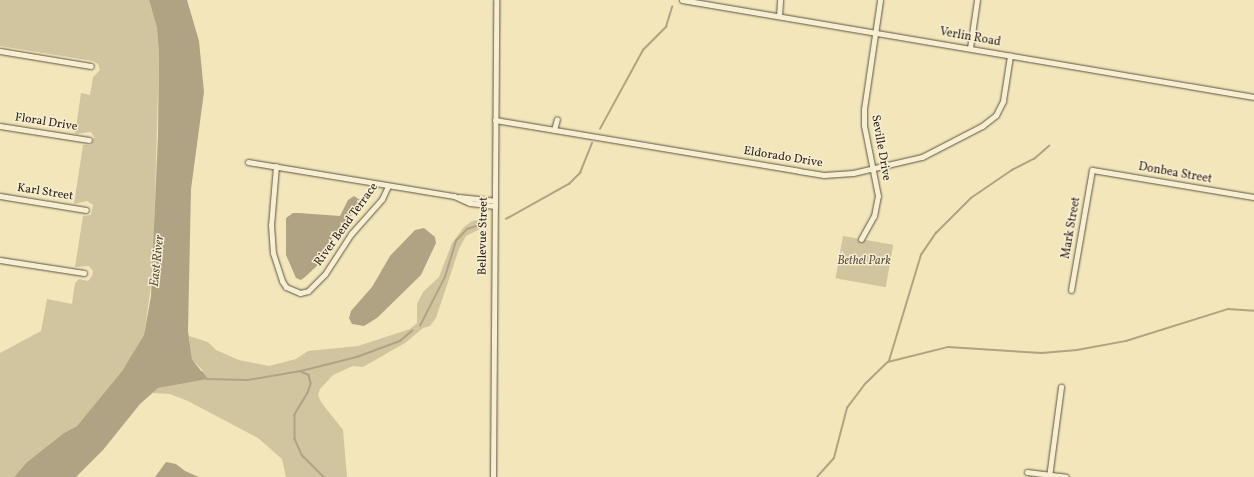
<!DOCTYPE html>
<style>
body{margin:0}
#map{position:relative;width:1254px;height:477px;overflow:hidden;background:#f2e6ba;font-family:Vollkorn,serif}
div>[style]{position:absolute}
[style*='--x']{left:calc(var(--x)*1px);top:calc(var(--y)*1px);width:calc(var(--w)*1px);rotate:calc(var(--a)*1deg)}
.green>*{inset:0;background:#d1c59f;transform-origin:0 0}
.water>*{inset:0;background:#afa384}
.stream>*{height:1.5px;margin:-0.75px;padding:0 0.75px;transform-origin:0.75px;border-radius:0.75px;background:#afa384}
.roads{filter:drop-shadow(0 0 1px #5f5244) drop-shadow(0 0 1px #5f5244)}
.minor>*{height:5px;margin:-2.5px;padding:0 2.5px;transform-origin:2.5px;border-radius:2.5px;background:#f7efd2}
span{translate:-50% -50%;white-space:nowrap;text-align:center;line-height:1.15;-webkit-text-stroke:3px #f7efd2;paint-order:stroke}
.street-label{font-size:12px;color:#2e211c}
.park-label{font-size:12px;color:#5f5243;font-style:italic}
.water-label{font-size:13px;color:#5b4e40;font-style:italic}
</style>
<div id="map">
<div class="green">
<div style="clip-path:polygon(0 0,149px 0,157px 28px,159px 54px,153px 272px,144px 335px,122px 371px,77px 426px,64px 433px,27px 462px,14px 477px,0 477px,0 353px,41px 331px,47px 299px,72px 304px,75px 283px,79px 279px,88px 281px,92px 276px,93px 271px,89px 266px,75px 267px,83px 216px,91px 215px,93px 205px,87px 201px,74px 204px,83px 145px,91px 145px,94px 137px,91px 132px,75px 134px,81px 93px,90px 95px,93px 77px,100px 70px,98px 64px,93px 61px,0 46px)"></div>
<div style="clip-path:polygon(481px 219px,480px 229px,466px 236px,459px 249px,436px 318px,430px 326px,423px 328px,405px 343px,363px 367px,353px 366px,333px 375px,320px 389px,318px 395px,321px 402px,343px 430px,347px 477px,286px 477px,282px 459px,258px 438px,188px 401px,170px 394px,152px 393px,158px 388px,185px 382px,204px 372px,192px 359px,189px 336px,208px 342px,216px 350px,239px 360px,269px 366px,296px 359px,308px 351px,358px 346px,410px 329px,417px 323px,417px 304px,423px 292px,439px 277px,452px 243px,464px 227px,472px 221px)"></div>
<div style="left:843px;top:236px;width:51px;height:43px;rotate:10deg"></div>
</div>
<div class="water">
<div style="clip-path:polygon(149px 0,187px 0,199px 41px,204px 92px,191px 189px,188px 331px,192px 359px,207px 379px,158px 388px,140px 404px,103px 450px,76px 477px,14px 477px,27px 462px,64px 433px,77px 426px,122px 371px,144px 335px,151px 296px,158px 135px,159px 54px,157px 28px)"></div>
<div style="clip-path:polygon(354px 196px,360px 200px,360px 206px,338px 230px,321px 262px,305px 277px,301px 280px,296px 278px,286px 255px,286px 218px,293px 213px,299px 213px,340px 216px,348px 200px)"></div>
<div style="clip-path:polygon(424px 228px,435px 237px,436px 243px,421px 275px,377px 318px,364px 326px,352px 324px,349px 318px,351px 311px,372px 287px,390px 256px,415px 230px)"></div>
<div style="clip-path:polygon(166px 462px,176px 464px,185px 471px,199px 477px,155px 477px)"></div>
</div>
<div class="stream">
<div style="--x:600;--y:129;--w:90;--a:-61.4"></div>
<div style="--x:643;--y:50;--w:33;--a:-45"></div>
<div style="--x:666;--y:27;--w:21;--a:-73"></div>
<div style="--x:506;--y:219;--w:72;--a:-29.1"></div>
<div style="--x:569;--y:184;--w:16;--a:-45"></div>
<div style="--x:580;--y:173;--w:32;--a:-68"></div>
<div style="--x:420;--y:326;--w:55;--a:-63"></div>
<div style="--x:445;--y:277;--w:38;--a:-73"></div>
<div style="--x:456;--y:241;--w:16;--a:-47"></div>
<div style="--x:467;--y:229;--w:17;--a:-17"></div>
<div style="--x:889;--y:361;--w:111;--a:-73.2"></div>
<div style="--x:921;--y:255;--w:27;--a:-56"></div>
<div style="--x:936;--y:233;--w:49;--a:-45"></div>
<div style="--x:971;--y:198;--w:50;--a:-34.3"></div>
<div style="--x:1012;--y:170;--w:25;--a:-27"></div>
<div style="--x:1034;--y:159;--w:20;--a:-41"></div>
<div style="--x:301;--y:371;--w:58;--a:-14"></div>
<div style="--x:357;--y:357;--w:46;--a:-20.4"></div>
<div style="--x:400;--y:341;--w:16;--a:-40"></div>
<div style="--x:202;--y:372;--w:9;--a:54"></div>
<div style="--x:207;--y:379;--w:41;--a:1.4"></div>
<div style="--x:248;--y:380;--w:53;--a:-9.8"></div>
<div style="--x:300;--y:371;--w:10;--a:24"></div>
<div style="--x:309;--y:375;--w:9;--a:77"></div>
<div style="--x:311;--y:384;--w:9;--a:108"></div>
<div style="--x:308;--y:393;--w:26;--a:121"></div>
<div style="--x:295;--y:415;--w:24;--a:90"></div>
<div style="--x:295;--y:439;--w:17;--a:66"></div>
<div style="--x:302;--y:455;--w:31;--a:45"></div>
<div style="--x:817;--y:477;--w:25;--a:-48"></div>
<div style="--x:834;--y:458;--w:52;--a:-75.4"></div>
<div style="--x:847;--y:408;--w:31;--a:-53"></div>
<div style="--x:866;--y:383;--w:30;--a:-44"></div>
<div style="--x:888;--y:362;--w:62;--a:-14"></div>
<div style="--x:948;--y:347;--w:94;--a:3.7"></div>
<div style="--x:1042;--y:353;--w:35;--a:-5"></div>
<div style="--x:1077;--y:350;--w:50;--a:-10.4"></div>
<div style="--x:1126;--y:341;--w:107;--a:-17.4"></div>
<div style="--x:1228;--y:309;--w:26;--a:4"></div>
</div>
<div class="roads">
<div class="minor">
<div style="--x:682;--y:0;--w:580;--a:9.62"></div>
<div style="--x:779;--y:16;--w:16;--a:-86"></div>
<div style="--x:970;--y:48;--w:49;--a:-81.7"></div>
<div style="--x:0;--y:51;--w:92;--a:9.4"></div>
<div style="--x:495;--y:120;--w:308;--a:9.5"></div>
<div style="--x:799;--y:171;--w:25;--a:9"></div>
<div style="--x:824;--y:175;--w:29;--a:-4"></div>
<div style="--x:853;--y:173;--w:71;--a:-13.1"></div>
<div style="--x:922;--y:157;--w:68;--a:-27.3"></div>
<div style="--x:982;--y:126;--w:18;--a:-38"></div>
<div style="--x:996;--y:115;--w:16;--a:-63"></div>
<div style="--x:1003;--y:101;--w:46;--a:-81.2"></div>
<div style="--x:0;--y:126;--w:90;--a:8.9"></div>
<div style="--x:554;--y:130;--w:11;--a:-75"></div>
<div style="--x:248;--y:162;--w:209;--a:9.4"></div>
<div style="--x:454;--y:196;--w:17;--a:24"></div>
<div style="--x:470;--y:203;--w:25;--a:7"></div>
<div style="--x:276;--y:166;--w:59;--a:94.8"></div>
<div style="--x:271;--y:225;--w:28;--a:86"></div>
<div style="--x:273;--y:253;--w:29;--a:72"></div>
<div style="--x:282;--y:281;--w:7;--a:56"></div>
<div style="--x:286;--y:287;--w:15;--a:23"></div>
<div style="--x:300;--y:293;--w:8;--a:-14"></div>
<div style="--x:308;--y:291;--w:24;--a:-45"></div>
<div style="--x:325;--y:274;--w:48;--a:-57"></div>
<div style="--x:351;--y:234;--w:47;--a:-48.5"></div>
<div style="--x:382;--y:199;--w:14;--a:-65"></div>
<div style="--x:0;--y:196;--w:87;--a:9.2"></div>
<div style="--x:459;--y:197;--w:36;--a:6"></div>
<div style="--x:861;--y:239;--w:26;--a:-61"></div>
<div style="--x:874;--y:216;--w:20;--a:-79"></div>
<div style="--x:878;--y:196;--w:72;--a:-101.2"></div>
<div style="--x:864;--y:125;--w:16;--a:-90"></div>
<div style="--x:864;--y:109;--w:110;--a:-81.6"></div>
<div style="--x:0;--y:260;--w:85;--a:8.8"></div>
<div style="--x:1071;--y:290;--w:122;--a:-80.1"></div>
<div style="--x:1092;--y:170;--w:164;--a:9.5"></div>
<div style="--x:1027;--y:472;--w:39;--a:7"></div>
<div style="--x:493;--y:477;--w:477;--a:-89.6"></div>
<div style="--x:1049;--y:477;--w:91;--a:-82.4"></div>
</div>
</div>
<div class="street-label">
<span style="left:970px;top:38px;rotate:10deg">Verlin Road</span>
<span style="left:46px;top:123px;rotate:9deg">Floral Drive</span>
<span style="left:880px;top:148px;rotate:80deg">Seville Drive</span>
<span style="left:783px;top:158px;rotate:9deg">Eldorado Drive</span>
<span style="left:1175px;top:174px;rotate:10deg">Donbea Street</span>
<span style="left:45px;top:193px;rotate:9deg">Karl Street</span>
<span style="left:347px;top:225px;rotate:-54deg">River Bend Terrace</span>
<span style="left:1072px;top:228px;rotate:-80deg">Mark Street</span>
<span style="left:484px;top:236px;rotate:-89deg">Bellevue Street</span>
</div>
<div class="park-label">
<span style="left:864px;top:262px">Bethel Park</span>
</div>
<div class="water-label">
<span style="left:158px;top:261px;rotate:-84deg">East River</span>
</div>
</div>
